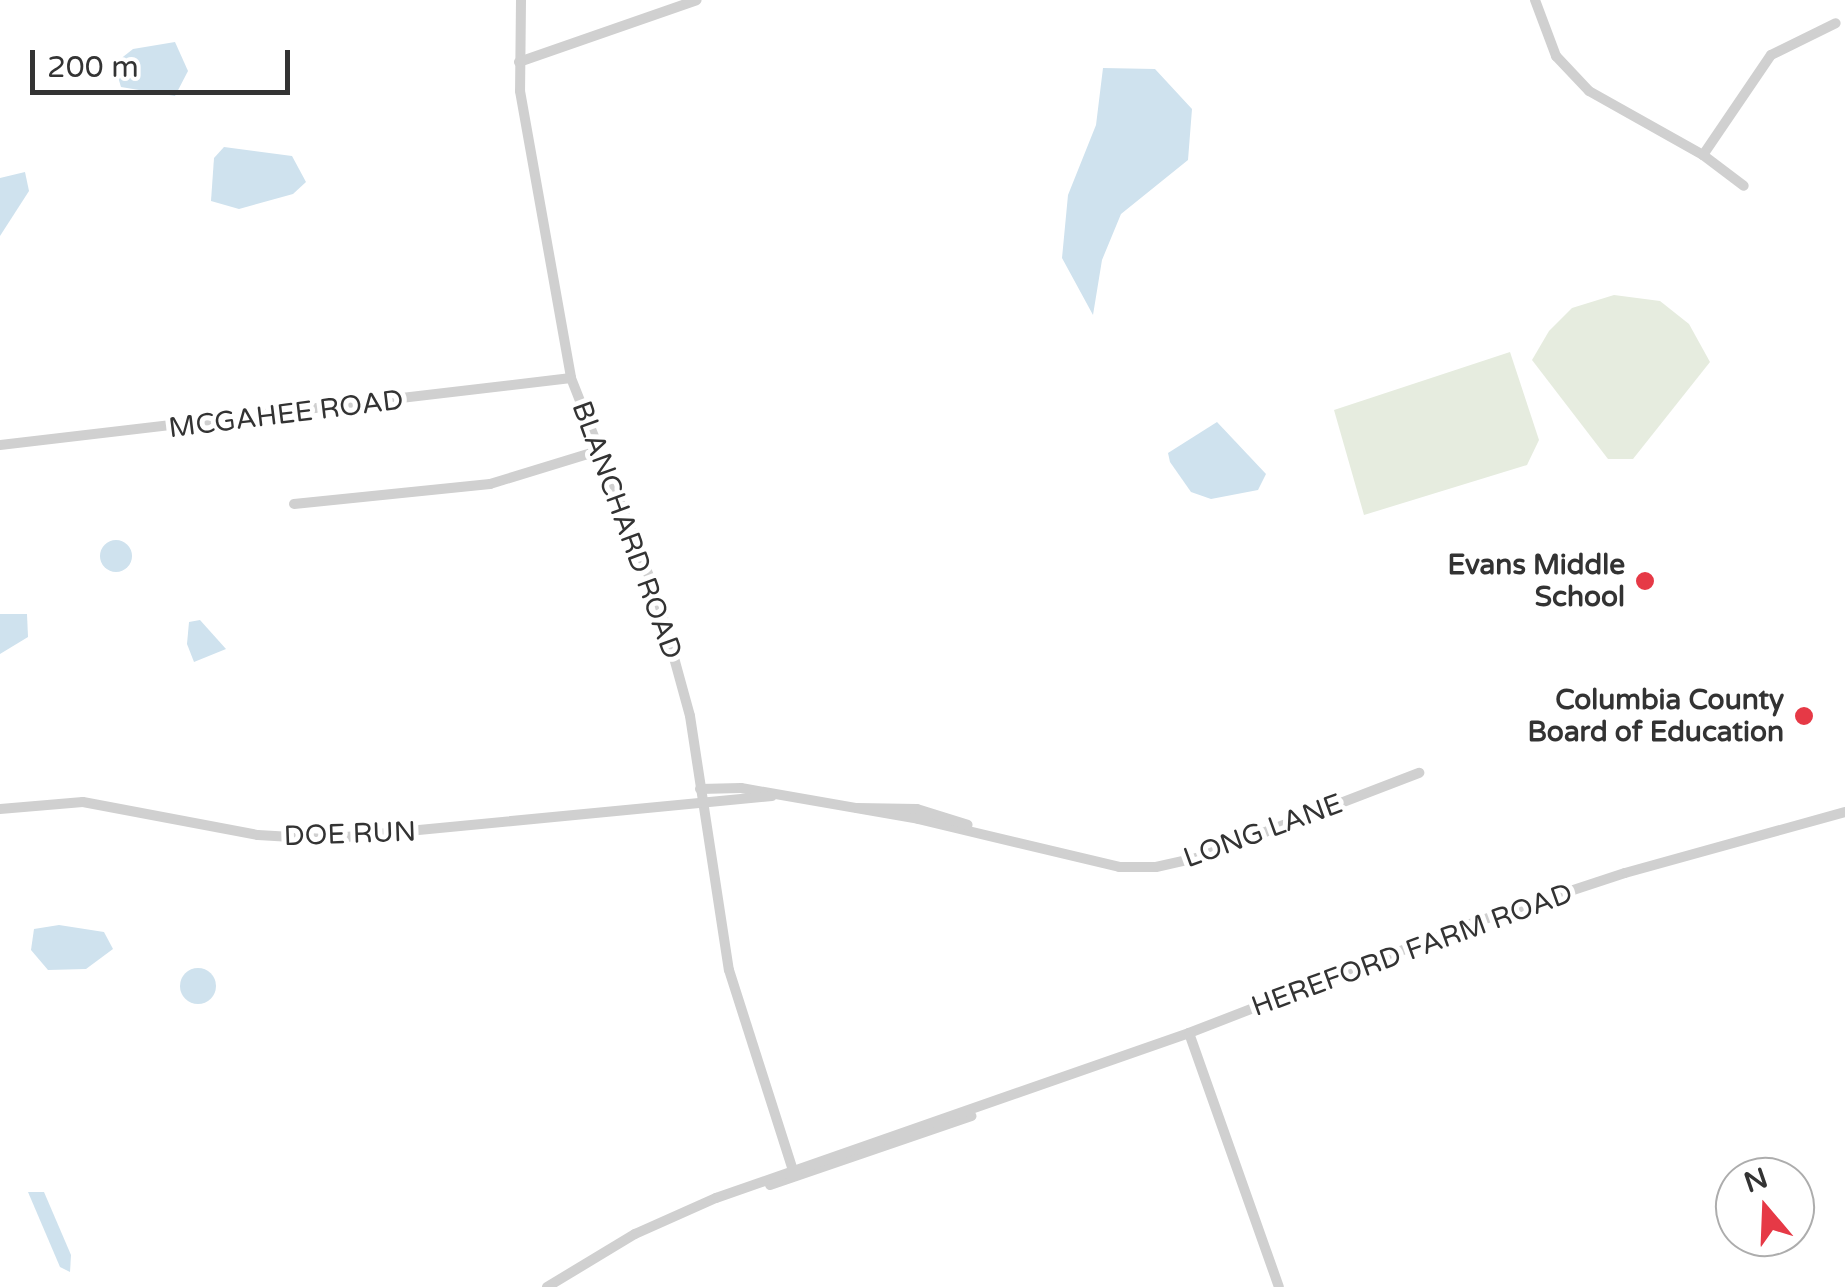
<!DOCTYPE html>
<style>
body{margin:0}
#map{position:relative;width:1845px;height:1287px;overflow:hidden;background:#fff;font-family:"Varela Round",sans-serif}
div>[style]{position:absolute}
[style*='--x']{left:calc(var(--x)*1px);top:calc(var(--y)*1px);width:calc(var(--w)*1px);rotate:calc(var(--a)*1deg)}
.green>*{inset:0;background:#e6ecdf}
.water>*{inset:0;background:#cfe2ee}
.round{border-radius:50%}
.minor>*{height:10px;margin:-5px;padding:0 5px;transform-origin:5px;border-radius:5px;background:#d0d0d0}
.dots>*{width:28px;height:28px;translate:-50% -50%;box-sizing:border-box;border:5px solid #fff;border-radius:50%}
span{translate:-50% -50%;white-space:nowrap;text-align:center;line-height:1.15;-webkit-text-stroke:10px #fff;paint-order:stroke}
.street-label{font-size:28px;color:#333}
.poi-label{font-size:28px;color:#333;font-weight:700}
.right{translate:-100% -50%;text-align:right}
.north{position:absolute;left:1715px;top:1157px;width:100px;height:100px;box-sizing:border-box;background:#fff;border:2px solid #adadad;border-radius:50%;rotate:341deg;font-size:28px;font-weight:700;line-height:40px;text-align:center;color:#333}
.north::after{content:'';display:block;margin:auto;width:35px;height:45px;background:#e63946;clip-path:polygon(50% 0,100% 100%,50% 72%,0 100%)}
.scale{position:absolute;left:30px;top:50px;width:260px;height:45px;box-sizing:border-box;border:5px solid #333;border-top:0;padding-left:12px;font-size:30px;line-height:35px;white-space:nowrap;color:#333;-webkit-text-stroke:8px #fff;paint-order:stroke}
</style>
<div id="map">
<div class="green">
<div style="clip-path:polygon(1614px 295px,1660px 301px,1689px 324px,1710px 362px,1633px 459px,1608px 459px,1532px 360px,1549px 331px,1572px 308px)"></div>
<div style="clip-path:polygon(1510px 352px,1539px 440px,1527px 465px,1364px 515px,1334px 410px)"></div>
</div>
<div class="water">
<div style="clip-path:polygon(175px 42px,188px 71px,175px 96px,121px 87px,114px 64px,133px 49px)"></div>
<div style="clip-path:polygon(1103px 68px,1155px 69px,1192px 109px,1188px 160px,1121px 214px,1102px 260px,1093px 315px,1062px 258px,1068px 195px,1096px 125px)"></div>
<div style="clip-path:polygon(224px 147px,292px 156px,306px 182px,293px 194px,239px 209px,211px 201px,214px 158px)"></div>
<div style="clip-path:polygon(25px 172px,29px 191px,0 236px,0 178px)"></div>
<div style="clip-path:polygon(1217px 422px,1266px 474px,1258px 490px,1211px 499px,1191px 492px,1170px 462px,1168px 453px)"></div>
<div class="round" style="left:100px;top:540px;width:32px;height:32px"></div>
<div style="clip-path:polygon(0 614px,27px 614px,28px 637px,0 654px)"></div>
<div style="clip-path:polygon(200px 620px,226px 649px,194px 662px,187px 644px,189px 622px)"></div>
<div style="clip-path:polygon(59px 925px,104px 932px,113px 949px,86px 969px,48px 970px,31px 950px,34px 929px)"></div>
<div class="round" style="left:180px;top:968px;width:36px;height:36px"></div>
<div style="clip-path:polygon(28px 1192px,44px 1192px,71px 1255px,70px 1272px,60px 1267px)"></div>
</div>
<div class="minor">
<div style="--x:521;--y:0;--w:91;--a:90.6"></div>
<div style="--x:520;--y:91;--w:291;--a:79.9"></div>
<div style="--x:571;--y:378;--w:234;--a:68.5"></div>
<div style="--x:657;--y:596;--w:124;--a:74.6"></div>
<div style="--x:690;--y:716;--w:257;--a:81.3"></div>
<div style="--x:729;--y:970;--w:210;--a:72.3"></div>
<div style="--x:1535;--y:0;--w:60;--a:69.4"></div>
<div style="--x:1556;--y:56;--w:48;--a:46.7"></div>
<div style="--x:1589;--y:91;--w:131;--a:29.3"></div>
<div style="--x:1703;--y:155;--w:51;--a:37.1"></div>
<div style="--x:519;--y:62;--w:188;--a:-19.2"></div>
<div style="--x:1703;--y:155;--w:121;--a:-55.8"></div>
<div style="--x:1771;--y:55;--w:72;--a:-26.2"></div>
<div style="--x:0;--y:445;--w:575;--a:-6.69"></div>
<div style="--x:294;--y:504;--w:197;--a:-5.8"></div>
<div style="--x:490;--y:484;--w:116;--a:-17"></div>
<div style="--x:700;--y:789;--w:41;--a:-1.4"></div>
<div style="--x:741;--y:788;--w:180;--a:9.9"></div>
<div style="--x:918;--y:819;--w:207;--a:13.4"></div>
<div style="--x:1119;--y:867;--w:37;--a:0"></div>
<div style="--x:1156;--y:867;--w:45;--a:-12.8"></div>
<div style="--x:1200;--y:857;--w:235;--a:-21"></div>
<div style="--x:857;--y:808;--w:60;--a:1"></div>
<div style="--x:917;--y:809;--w:53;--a:17.4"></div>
<div style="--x:0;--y:809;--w:83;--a:-4.8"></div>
<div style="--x:83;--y:802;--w:178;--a:10.7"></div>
<div style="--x:258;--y:835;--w:67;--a:3.4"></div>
<div style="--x:325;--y:839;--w:449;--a:-5.5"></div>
<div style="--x:1189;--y:1033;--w:269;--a:70.5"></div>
<div style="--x:770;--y:1185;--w:213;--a:-18.9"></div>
<div style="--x:547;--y:1287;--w:103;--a:-31.1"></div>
<div style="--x:635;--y:1234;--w:89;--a:-24"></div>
<div style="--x:716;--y:1198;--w:501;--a:-19.23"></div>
<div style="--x:1189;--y:1033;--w:301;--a:-21.2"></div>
<div style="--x:1470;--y:924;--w:163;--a:-18.2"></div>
<div style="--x:1625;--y:873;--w:228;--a:-15.5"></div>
</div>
<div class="dots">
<div style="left:1645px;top:581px;background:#e63946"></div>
<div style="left:1804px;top:716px;background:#e63946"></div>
</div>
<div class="street-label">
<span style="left:286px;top:414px;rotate:-7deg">MCGAHEE ROAD</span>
<span style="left:627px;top:530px;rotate:70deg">BLANCHARD ROAD</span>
<span style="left:1263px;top:831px;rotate:-20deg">LONG LANE</span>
<span style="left:350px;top:834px;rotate:-2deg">DOE RUN</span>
<span style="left:1412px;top:950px;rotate:-20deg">HEREFORD FARM ROAD</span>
</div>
<div class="poi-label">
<span class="right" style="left:1625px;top:581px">Evans Middle<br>School</span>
<span class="right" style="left:1784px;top:716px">Columbia County<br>Board of Education</span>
</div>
<div class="north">N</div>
<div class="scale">200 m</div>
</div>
